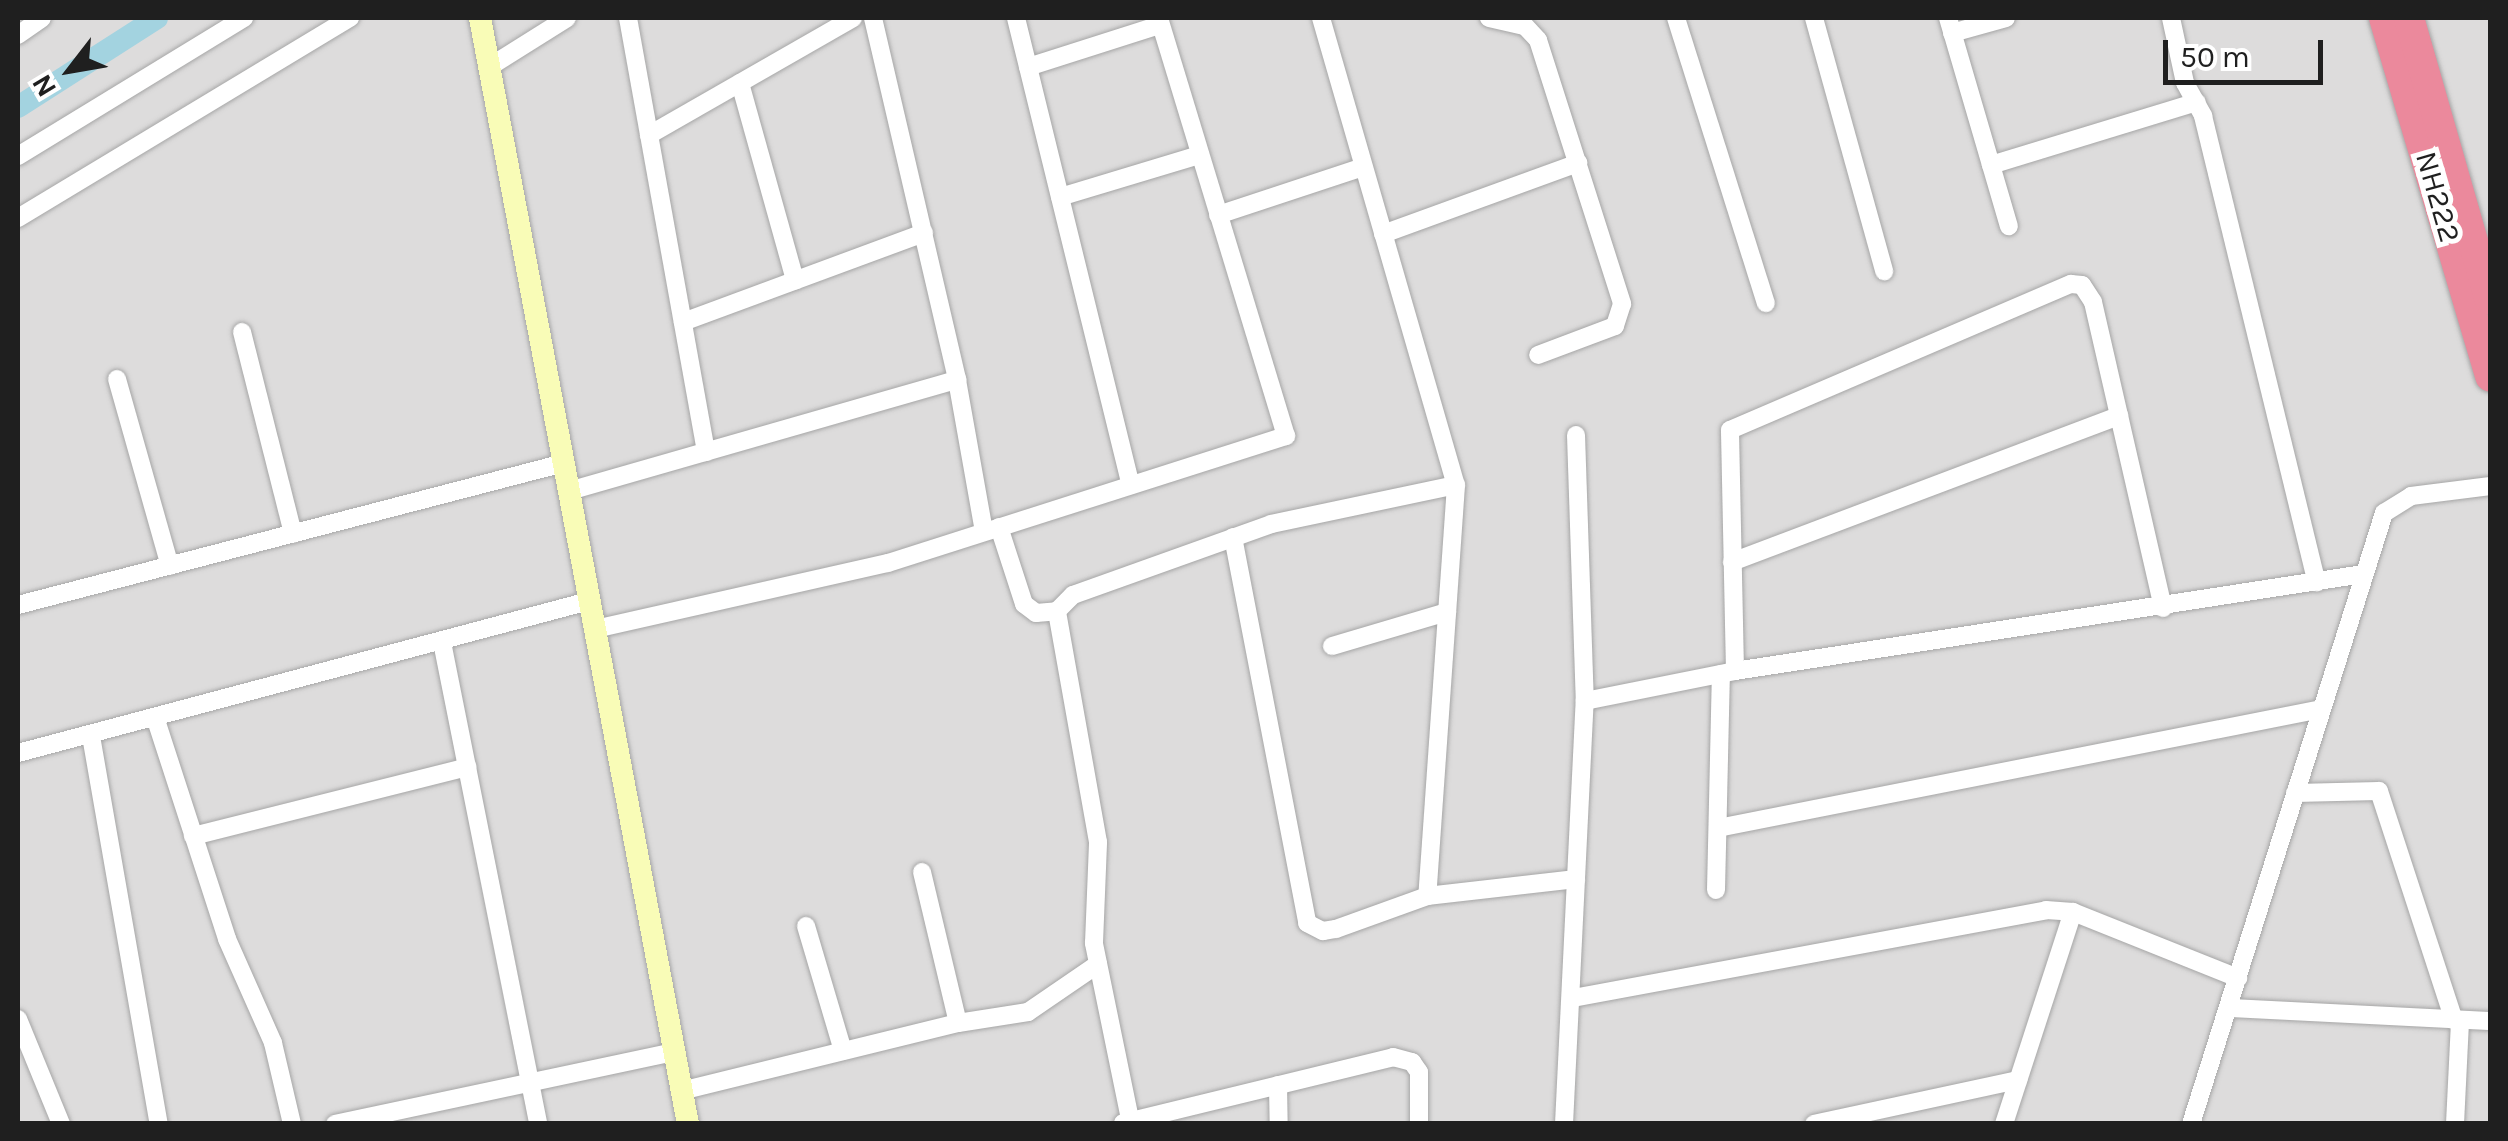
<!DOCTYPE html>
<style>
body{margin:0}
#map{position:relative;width:2508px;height:1141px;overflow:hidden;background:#f0ece5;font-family:Karla,sans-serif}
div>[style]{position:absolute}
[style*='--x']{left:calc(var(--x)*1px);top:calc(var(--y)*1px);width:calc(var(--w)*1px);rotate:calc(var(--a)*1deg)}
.residential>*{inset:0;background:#dddcdc;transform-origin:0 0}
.canal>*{height:22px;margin:-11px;padding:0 11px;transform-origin:11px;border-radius:11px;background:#a3d3e0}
.roads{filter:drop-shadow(0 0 2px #a6a6a6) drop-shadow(0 0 2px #a6a6a6)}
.street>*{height:18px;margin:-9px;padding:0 9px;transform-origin:9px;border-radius:9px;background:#fff}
.secondary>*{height:22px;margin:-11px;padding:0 11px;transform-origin:11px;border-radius:11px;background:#f9fcb7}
.highway>*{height:30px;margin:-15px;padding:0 15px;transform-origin:15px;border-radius:15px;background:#eb899c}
span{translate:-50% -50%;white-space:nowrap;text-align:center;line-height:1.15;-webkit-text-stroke:10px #fff;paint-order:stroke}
.street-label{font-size:30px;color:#1f1f1f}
.frame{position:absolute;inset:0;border:20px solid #1f1f1f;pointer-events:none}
.north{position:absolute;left:20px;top:20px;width:100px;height:100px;-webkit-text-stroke:8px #fff;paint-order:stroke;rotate:239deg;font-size:28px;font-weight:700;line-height:40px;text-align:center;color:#1f1f1f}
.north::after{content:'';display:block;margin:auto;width:35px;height:45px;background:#1f1f1f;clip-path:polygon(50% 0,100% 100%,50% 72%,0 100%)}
.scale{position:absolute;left:2163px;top:40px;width:160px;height:45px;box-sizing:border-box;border:5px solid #1f1f1f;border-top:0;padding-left:12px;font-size:30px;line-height:35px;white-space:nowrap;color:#1f1f1f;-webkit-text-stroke:8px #fff;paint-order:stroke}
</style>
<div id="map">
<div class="residential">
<div style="left:18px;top:18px;width:2472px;height:1105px"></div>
</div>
<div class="canal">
<div style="--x:18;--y:107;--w:165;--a:-32.6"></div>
</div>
<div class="roads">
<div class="street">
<div style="--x:628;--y:18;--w:441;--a:79.8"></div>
<div style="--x:873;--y:18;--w:372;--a:76.9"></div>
<div style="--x:957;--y:380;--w:154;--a:79.9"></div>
<div style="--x:1016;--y:18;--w:481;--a:76.2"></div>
<div style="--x:1321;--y:18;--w:486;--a:73.9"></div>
<div style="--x:1456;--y:485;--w:412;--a:94"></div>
<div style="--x:1427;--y:896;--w:150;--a:-6.5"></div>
<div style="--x:1489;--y:18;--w:37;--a:13"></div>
<div style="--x:1525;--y:26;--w:19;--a:47"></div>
<div style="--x:1538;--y:40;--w:277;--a:72.3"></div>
<div style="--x:1622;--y:304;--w:23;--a:108"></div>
<div style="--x:1615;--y:326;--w:82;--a:159.4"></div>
<div style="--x:1676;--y:18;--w:299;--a:72.5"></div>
<div style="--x:1814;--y:18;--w:263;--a:74.5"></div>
<div style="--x:1948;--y:18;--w:217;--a:73.7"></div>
<div style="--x:2171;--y:18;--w:66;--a:77.8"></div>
<div style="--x:2185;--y:83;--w:38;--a:61"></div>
<div style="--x:2203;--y:116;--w:480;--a:76.3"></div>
<div style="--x:1952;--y:33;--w:56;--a:-15.5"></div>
<div style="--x:18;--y:35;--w:29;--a:-35"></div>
<div style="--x:489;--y:67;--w:92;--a:-32.1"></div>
<div style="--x:1028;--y:67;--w:139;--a:-17.7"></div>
<div style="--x:740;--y:83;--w:205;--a:74.4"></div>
<div style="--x:649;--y:135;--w:235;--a:-29.8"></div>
<div style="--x:18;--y:156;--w:265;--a:-31.4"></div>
<div style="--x:1991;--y:165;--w:215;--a:-17"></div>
<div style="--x:1060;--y:197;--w:145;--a:-16.8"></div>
<div style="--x:1218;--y:215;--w:153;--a:-18.3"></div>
<div style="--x:18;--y:218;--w:388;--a:-31.1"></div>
<div style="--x:1383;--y:234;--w:208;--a:-20"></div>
<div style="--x:683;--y:322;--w:257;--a:-20.3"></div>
<div style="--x:242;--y:332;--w:208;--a:75.8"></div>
<div style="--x:117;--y:379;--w:194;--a:74.2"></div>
<div style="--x:1576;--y:435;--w:266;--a:88.1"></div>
<div style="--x:569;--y:491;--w:404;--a:-16"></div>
<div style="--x:999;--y:527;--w:81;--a:72"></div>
<div style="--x:1024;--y:604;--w:15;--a:37"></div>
<div style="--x:1036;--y:613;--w:21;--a:-5"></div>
<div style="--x:1233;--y:537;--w:393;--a:79.1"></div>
<div style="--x:1307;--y:923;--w:18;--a:27"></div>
<div style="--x:1323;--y:931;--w:13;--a:-9"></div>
<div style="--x:1336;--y:929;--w:97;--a:-19.9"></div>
<div style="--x:1732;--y:562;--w:414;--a:-20.7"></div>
<div style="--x:18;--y:605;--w:564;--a:-14.58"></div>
<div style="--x:595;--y:629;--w:300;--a:-12.7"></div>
<div style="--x:888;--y:563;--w:418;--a:-17.7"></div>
<div style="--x:1286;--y:436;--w:437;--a:-106.9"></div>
<div style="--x:442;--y:642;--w:491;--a:78.7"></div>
<div style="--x:1332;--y:646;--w:120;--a:-16.5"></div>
<div style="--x:1735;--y:671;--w:241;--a:-91.2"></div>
<div style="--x:1730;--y:430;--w:371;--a:-23.2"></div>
<div style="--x:2071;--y:284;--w:11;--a:5"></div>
<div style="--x:2082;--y:285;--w:20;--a:57"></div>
<div style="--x:2093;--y:302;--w:314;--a:77.1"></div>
<div style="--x:155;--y:717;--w:233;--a:72"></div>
<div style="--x:227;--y:939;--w:114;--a:66.1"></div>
<div style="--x:273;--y:1043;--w:83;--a:76.8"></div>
<div style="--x:91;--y:736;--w:394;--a:80.1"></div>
<div style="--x:18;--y:753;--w:591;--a:-14.91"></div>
<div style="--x:2295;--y:793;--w:84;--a:-1.4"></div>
<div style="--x:2379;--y:791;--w:241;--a:71.9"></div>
<div style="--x:1718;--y:828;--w:615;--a:-11.16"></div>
<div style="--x:193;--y:836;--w:283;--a:-14.1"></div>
<div style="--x:922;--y:872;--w:155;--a:76.6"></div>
<div style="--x:1716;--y:890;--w:216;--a:-88.7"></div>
<div style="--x:806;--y:926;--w:130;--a:73.5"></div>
<div style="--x:1573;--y:998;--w:481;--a:-10.5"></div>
<div style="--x:2046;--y:910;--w:27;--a:4"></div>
<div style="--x:2073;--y:912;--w:178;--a:21.8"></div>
<div style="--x:2230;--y:1008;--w:260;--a:2.9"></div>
<div style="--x:18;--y:1019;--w:113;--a:67.7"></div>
<div style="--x:1278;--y:1085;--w:39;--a:89"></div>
<div style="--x:681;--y:1091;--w:285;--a:-13.8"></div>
<div style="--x:958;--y:1023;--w:71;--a:-8.9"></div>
<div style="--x:1028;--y:1012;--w:85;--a:-34.4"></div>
<div style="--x:1123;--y:1123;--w:278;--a:-13.7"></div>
<div style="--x:1393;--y:1057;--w:20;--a:15"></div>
<div style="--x:1412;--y:1062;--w:12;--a:55"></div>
<div style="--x:1419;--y:1072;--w:52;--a:90"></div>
<div style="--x:335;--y:1124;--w:347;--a:-12"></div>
<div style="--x:1131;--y:1124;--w:185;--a:-101.6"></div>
<div style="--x:1094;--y:943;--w:101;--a:-87.7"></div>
<div style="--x:1098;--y:842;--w:235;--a:-100.1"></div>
<div style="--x:1057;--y:611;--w:23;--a:-45"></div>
<div style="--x:1073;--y:595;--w:210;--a:-19.7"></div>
<div style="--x:1271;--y:524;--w:189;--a:-11.9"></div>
<div style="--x:1564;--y:1124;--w:424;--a:-87.2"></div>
<div style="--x:1585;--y:701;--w:153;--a:-11.3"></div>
<div style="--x:1735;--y:671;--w:635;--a:-8.78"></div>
<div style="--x:1814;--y:1124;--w:209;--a:-12.2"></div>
<div style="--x:2004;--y:1124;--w:223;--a:-72"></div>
<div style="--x:2191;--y:1124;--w:641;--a:-72.47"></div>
<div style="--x:2384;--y:513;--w:32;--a:-32"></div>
<div style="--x:2411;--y:496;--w:80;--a:-7.2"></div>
<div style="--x:2455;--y:1124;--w:104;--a:-87.2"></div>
</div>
<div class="secondary">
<div style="--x:480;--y:18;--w:1125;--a:79.35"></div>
</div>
<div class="highway">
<div style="--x:2384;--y:18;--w:374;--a:73.5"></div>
<div style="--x:2409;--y:18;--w:293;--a:74"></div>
</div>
</div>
<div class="street-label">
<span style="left:2438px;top:197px;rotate:74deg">NH222</span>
</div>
<div class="frame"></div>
<div class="north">N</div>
<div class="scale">50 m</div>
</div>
